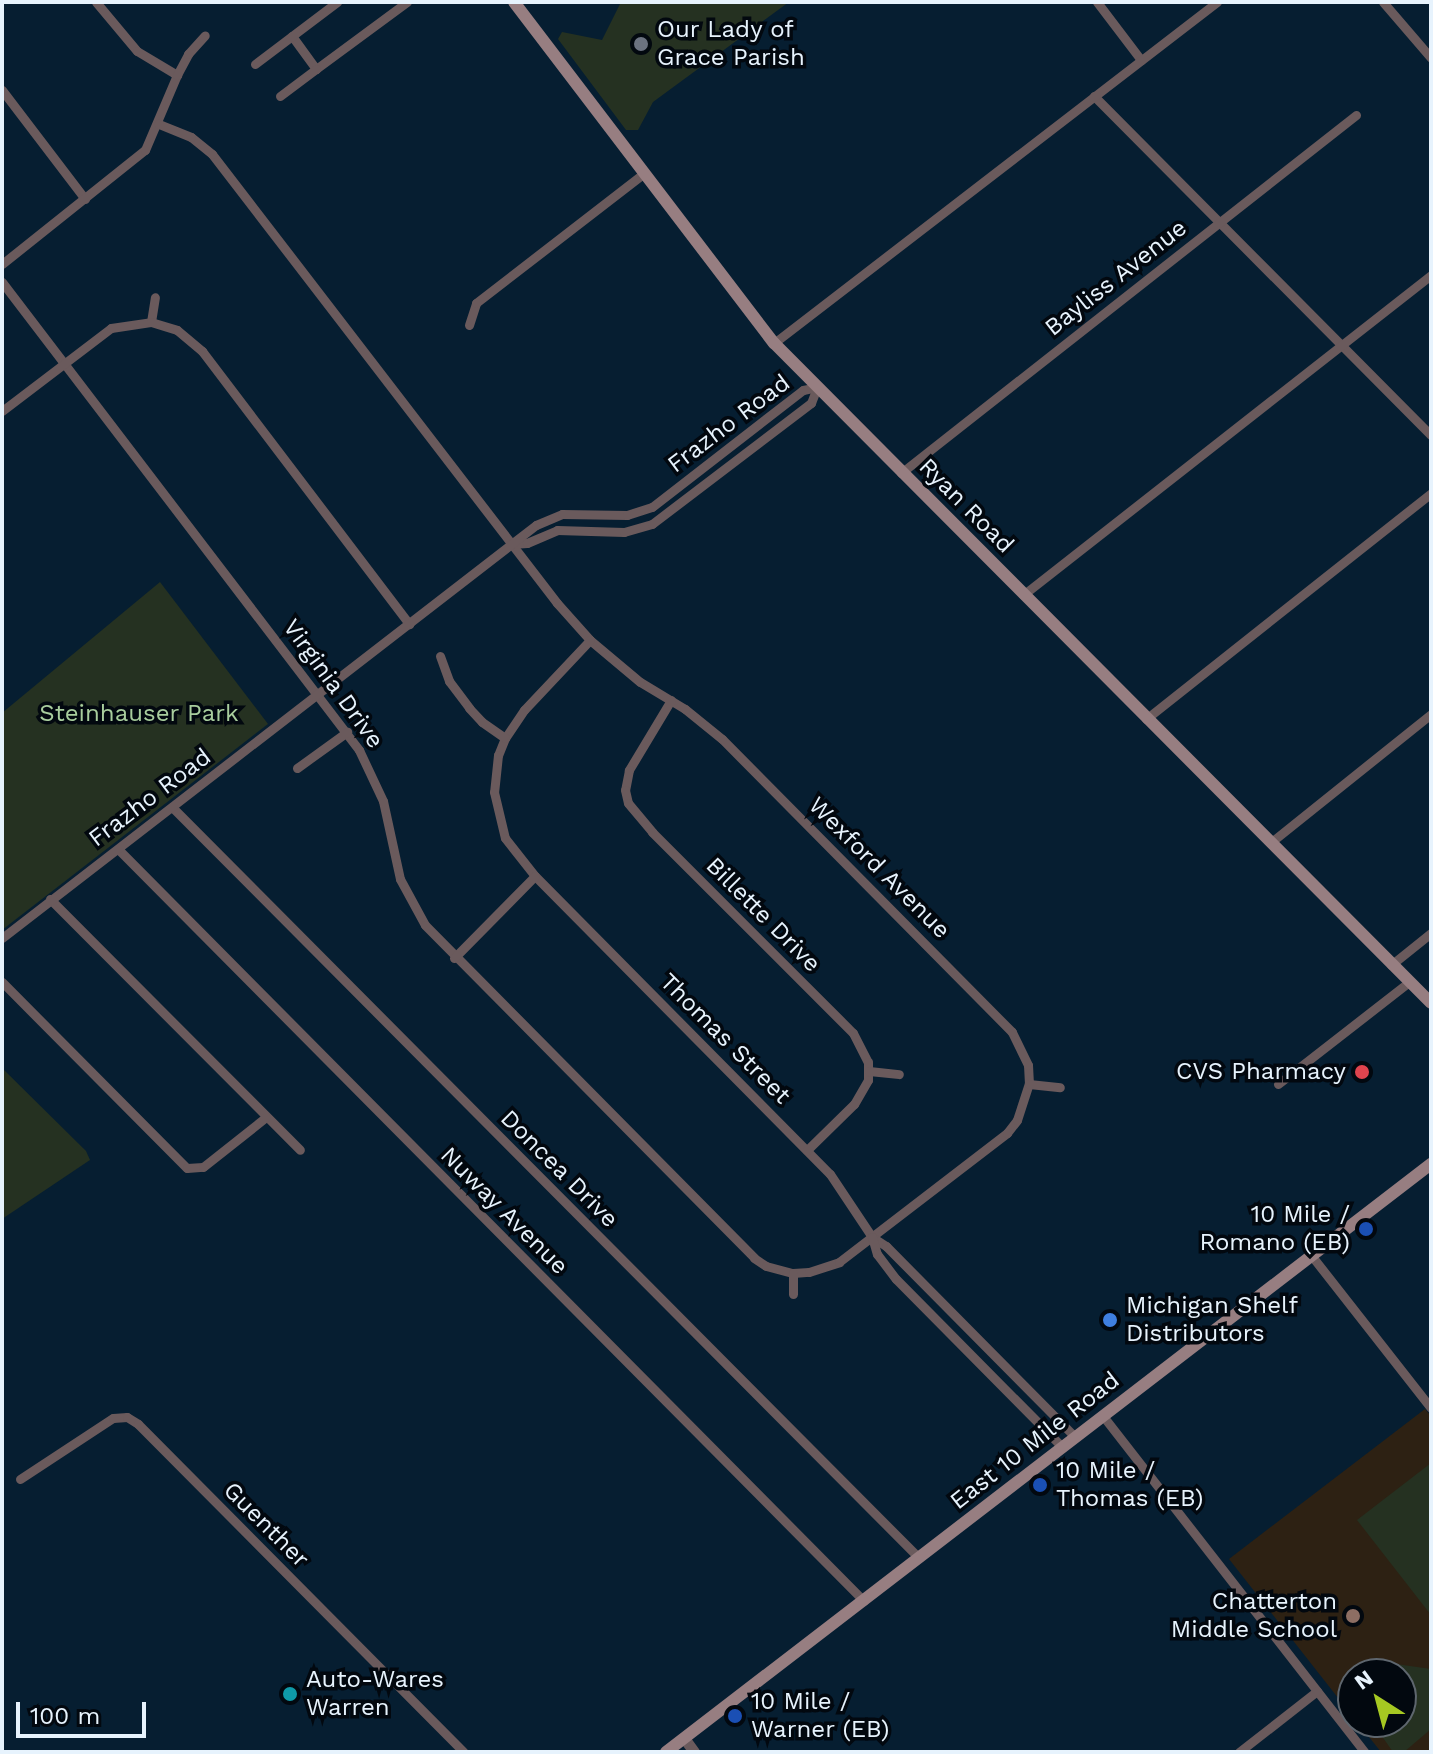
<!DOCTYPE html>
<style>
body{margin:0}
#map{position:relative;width:1433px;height:1754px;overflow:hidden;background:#061e31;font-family:"Work Sans",sans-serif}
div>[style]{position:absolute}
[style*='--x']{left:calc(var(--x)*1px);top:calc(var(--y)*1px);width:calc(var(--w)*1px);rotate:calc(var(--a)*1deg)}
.education>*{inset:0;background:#2d2113}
.green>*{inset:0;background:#253121}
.minor>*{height:9px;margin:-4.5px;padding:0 4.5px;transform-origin:4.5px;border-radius:4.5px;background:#6a5a5c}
.tertiary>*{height:11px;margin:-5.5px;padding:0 5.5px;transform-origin:5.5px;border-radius:5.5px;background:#6a5a5c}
.secondary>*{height:12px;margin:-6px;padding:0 6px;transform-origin:6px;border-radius:6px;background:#977e81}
.dots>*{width:22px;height:22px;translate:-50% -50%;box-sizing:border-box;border:4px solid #02080f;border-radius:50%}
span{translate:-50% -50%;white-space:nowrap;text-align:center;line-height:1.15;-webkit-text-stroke:7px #02080f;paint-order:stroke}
.poi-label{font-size:24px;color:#e7f3fd}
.left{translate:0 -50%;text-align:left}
.right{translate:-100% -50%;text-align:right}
.street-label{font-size:24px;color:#e7f3fd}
.park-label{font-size:24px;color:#a8cd9d}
.frame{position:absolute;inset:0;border:4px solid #e7f3fd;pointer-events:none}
.north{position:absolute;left:1337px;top:1658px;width:80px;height:80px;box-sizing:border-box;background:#02080f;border:2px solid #5e666e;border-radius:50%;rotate:324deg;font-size:22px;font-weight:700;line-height:32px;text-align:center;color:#e7f3fd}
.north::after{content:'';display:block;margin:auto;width:28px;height:36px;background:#a6c822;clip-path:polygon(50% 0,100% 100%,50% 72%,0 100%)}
.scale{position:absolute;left:16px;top:1702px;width:130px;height:36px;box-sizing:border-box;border:4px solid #e7f3fd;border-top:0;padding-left:10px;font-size:24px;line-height:28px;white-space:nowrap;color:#e7f3fd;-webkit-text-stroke:6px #02080f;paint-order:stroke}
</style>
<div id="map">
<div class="education">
<div style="clip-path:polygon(1425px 1409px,1431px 1416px,1431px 1752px,1381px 1752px,1357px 1722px,1401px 1722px,1401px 1674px,1353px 1674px,1353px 1717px,1229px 1559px)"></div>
</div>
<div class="green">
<div style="clip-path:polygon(621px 2px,789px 2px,653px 102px,638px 130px,626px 130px,558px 39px,562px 32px,602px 40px)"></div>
<div style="clip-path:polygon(160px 582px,268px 724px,2px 930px,2px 713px)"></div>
<div style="clip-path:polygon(2px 1068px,86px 1151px,90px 1160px,2px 1219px)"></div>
<div style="clip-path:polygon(1431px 1463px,1431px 1615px,1357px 1520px)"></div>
<div style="clip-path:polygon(1389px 1663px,1431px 1669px,1431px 1729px,1404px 1752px,1393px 1752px,1372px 1722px,1401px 1722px,1401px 1674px,1358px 1674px)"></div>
</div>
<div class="minor">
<div style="--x:96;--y:2;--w:64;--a:50.1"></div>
<div style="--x:137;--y:51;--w:47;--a:31"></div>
<div style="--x:1097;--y:2;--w:73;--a:52.8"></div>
<div style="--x:1383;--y:2;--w:74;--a:49.4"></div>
<div style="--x:292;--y:36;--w:41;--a:54"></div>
<div style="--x:316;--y:69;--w:113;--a:-36.4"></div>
<div style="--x:255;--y:64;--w:103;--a:-37.1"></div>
<div style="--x:2;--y:90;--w:137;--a:52.7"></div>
<div style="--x:280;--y:96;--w:45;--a:-36.9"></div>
<div style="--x:1094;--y:96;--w:478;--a:45.2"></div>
<div style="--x:2;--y:264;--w:183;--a:-38.6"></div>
<div style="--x:145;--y:150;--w:82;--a:-66.9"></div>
<div style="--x:177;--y:75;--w:24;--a:-62"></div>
<div style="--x:188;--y:54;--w:25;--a:-48"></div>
<div style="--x:2;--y:282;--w:589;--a:52.66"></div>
<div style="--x:359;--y:750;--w:56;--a:64.8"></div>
<div style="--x:383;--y:801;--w:80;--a:77.7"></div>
<div style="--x:400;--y:879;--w:52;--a:61.5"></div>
<div style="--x:425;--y:925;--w:468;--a:45.3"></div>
<div style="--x:754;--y:1258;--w:14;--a:34"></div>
<div style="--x:766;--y:1266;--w:28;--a:15"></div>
<div style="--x:793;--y:1273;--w:16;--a:-4"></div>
<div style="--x:809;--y:1272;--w:32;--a:-18"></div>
<div style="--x:839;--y:1262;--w:212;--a:-37.5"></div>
<div style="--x:1007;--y:1133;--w:16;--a:-52"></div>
<div style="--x:1017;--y:1120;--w:38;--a:-72"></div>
<div style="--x:1029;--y:1084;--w:19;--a:-93"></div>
<div style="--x:1028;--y:1065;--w:37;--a:-116"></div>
<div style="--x:1012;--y:1032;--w:412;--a:-134.7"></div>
<div style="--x:722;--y:739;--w:48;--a:-141"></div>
<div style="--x:685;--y:709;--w:52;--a:-149"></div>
<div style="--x:640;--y:682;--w:65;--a:-140"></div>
<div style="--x:590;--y:640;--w:50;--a:-131.7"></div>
<div style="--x:557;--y:603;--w:566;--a:-127.54"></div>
<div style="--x:212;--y:154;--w:27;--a:-141"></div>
<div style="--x:191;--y:137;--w:35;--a:-158"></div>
<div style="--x:151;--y:322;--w:25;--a:-81"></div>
<div style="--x:469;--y:325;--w:23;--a:-72"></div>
<div style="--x:476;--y:303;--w:212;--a:-37.7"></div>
<div style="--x:774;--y:343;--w:559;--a:-37.59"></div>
<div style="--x:2;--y:411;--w:137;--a:-37.3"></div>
<div style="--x:111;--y:328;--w:40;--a:-8.5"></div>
<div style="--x:151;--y:322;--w:27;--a:17"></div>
<div style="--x:177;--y:330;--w:33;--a:40"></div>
<div style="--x:202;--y:351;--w:343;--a:52.8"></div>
<div style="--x:901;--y:473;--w:579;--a:-38.2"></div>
<div style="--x:512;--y:544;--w:15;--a:-4"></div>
<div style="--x:527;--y:543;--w:33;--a:-23"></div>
<div style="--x:557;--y:530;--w:67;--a:1.7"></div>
<div style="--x:624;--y:532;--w:29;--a:-16"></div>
<div style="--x:652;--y:524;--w:200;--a:-37.3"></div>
<div style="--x:811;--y:403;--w:17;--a:-69"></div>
<div style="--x:1023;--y:595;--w:519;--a:-38.11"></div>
<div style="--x:590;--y:640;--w:96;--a:133.3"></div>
<div style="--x:524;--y:710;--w:34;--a:124"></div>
<div style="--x:505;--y:738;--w:18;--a:112"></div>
<div style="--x:498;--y:755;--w:37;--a:96"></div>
<div style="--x:494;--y:792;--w:47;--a:76.6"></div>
<div style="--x:505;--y:838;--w:48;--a:51.7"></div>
<div style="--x:535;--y:876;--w:419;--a:45.3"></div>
<div style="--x:830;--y:1174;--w:76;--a:56.3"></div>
<div style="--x:872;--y:1237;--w:17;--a:33"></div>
<div style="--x:886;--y:1246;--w:269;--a:45.3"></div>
<div style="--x:440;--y:656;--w:27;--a:70"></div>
<div style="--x:449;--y:681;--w:34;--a:53"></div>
<div style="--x:469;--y:708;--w:19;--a:47"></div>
<div style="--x:482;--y:722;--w:28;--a:35"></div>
<div style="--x:671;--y:700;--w:82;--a:121"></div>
<div style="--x:629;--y:770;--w:20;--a:101"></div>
<div style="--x:625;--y:790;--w:13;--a:77"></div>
<div style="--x:628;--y:803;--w:38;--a:50"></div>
<div style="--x:652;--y:832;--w:284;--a:45"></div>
<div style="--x:853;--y:1033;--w:33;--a:63"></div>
<div style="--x:868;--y:1062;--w:18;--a:90"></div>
<div style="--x:868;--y:1080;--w:28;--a:120"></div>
<div style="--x:854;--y:1104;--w:66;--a:135.6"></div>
<div style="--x:1146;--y:719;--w:364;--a:-38.4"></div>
<div style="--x:297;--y:768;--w:62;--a:-35.8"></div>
<div style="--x:172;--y:807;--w:1059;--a:45.15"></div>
<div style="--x:1270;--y:843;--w:206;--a:-38.7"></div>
<div style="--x:118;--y:849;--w:1059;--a:45.23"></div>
<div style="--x:50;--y:899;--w:354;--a:45.1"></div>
<div style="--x:2;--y:938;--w:675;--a:-37.72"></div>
<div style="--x:536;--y:525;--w:28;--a:-23"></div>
<div style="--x:562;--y:514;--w:65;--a:0.9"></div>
<div style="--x:627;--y:515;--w:26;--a:-18"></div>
<div style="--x:652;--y:507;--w:191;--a:-37.8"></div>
<div style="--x:803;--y:390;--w:14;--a:-12"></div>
<div style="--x:454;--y:958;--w:115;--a:-45.4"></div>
<div style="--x:1391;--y:965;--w:51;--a:-38.7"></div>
<div style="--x:2;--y:982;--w:262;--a:45.2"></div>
<div style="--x:187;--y:1168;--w:16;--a:-4"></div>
<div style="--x:203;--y:1167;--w:80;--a:-38.4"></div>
<div style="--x:869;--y:1071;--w:30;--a:6"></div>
<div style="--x:1029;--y:1084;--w:31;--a:6"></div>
<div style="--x:1278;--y:1084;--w:166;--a:-37.9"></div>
<div style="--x:872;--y:1237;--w:18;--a:74"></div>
<div style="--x:877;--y:1254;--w:31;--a:53"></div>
<div style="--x:896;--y:1279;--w:236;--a:45.3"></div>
<div style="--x:1311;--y:1255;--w:194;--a:51.9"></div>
<div style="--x:793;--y:1294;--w:21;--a:-90"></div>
<div style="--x:1103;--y:1416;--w:426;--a:52.1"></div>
<div style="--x:20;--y:1479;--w:111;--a:-33.3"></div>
<div style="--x:113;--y:1418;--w:14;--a:-4"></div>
<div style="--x:127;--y:1417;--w:13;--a:32"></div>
<div style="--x:138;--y:1424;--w:462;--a:45.2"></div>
<div style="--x:1239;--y:1752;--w:99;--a:-38"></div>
</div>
<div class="tertiary">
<div style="--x:684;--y:1738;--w:17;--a:54"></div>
</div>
<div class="secondary">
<div style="--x:514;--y:2;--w:429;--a:52.7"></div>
<div style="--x:774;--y:343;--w:931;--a:45.13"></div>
<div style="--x:666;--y:1752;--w:965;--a:-37.55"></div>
</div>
<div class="dots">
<div style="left:641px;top:44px;background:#6b7280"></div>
<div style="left:1362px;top:1072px;background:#e0444e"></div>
<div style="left:1366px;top:1229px;background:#1a4fb4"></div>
<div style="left:1110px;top:1320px;background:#3f7fe0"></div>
<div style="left:1040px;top:1485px;background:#1a4fb4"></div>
<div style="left:1353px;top:1616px;background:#8d6e63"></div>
<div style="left:290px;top:1694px;background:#0f9aa8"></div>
<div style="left:735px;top:1716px;background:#1a4fb4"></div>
</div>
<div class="poi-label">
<span class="left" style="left:657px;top:44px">Our Lady of<br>Grace Parish</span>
<span class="right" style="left:1346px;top:1072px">CVS Pharmacy</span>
<span class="right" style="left:1350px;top:1229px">10 Mile /<br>Romano (EB)</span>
<span class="left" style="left:1126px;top:1320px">Michigan Shelf<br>Distributors</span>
<span class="left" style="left:1056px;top:1485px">10 Mile /<br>Thomas (EB)</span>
<span class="right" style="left:1337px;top:1616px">Chatterton<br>Middle School</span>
<span class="left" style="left:306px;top:1694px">Auto-Wares<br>Warren</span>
<span class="left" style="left:751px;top:1716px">10 Mile /<br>Warner (EB)</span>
</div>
<div class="street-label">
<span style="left:1116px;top:278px;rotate:-38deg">Bayliss Avenue</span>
<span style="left:729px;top:424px;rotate:-37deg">Frazho Road</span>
<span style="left:966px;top:506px;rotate:45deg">Ryan Road</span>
<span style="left:333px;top:684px;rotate:54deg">Virginia Drive</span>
<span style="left:150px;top:798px;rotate:-37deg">Frazho Road</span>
<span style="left:879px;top:868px;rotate:45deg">Wexford Avenue</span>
<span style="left:763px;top:915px;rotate:45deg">Billette Drive</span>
<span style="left:725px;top:1039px;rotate:45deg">Thomas Street</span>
<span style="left:559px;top:1169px;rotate:45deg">Doncea Drive</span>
<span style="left:504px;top:1211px;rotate:45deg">Nuway Avenue</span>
<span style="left:1035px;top:1441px;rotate:-38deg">East 10 Mile Road</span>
<span style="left:266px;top:1525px;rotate:45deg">Guenther</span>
</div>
<div class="park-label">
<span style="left:139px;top:714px">Steinhauser Park</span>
</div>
<div class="frame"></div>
<div class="north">N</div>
<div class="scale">100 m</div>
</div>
